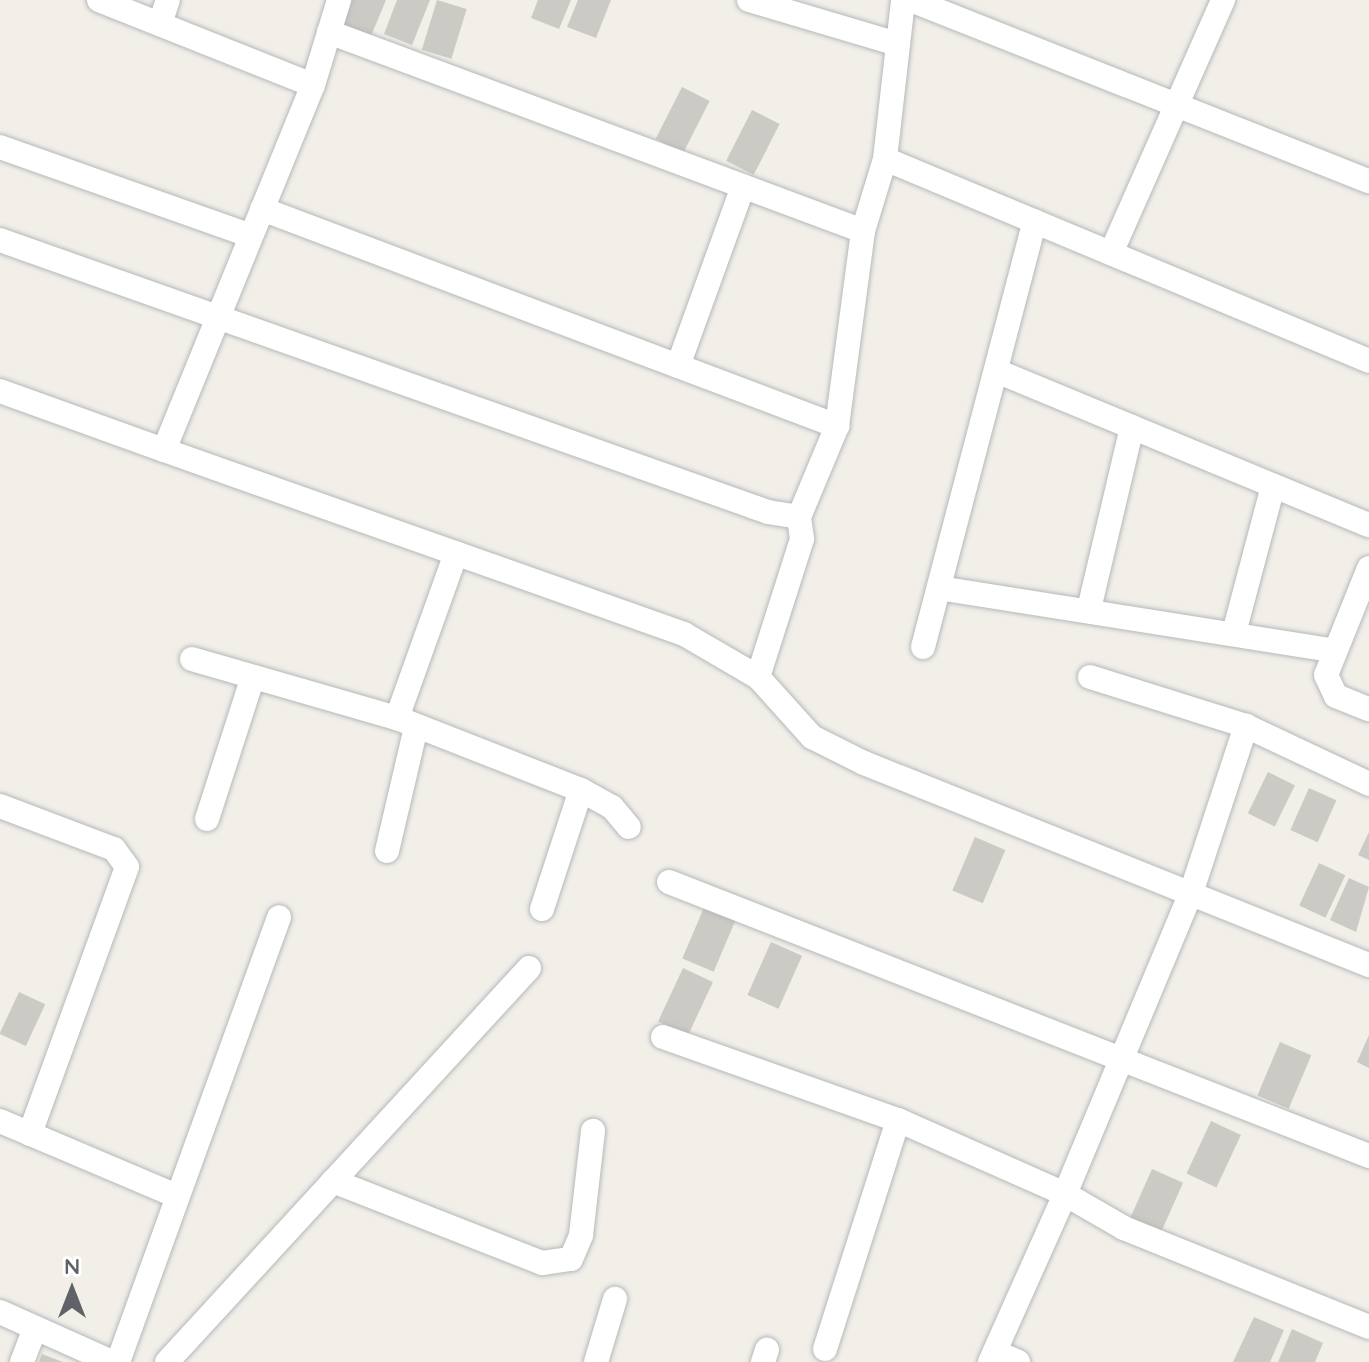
<!DOCTYPE html>
<style>
body{margin:0}
#map{position:relative;width:1369px;height:1362px;overflow:hidden;background:#f1efe8;font-family:Quicksand,sans-serif}
div>[style]{position:absolute}
[style*='--x']{left:calc(var(--x)*1px);top:calc(var(--y)*1px);width:calc(var(--w)*1px);rotate:calc(var(--a)*1deg)}
.building>*{inset:0;background:#cccac5;transform-origin:0 0}
.roads{filter:drop-shadow(0 0 2px #b5b8bc) drop-shadow(0 0 2px #b5b8bc)}
.street>*{height:24px;margin:-12px;padding:0 12px;transform-origin:12px;border-radius:12px;background:#fff}
span{translate:-50% -50%;white-space:nowrap;text-align:center;line-height:1.15;-webkit-text-stroke:6px #fff;paint-order:stroke}
.north{position:absolute;left:32px;top:1250px;width:80px;height:80px;-webkit-text-stroke:6px #fff;paint-order:stroke;rotate:0deg;font-size:22px;font-weight:700;line-height:32px;text-align:center;color:#5f6368}
.north::after{content:'';display:block;margin:auto;width:28px;height:36px;background:#5f6368;clip-path:polygon(50% 0,100% 100%,50% 72%,0 100%)}
</style>
<div id="map">
<div class="building">
<div style="clip-path:polygon(352px 0,386px 0,371px 36px,342px 25px)"></div>
<div style="clip-path:polygon(397px 0,430px 0,412px 45px,384px 34px)"></div>
<div style="left:437px;top:0;width:31px;height:52px;rotate:17deg"></div>
<div style="clip-path:polygon(538px 0,571px 0,559px 29px,531px 18px)"></div>
<div style="clip-path:polygon(578px 0,611px 0,596px 38px,567px 27px)"></div>
<div style="left:682px;top:87px;width:31px;height:58px;rotate:27deg"></div>
<div style="left:752px;top:110px;width:31px;height:57px;rotate:27deg"></div>
<div style="left:1268px;top:772px;width:30px;height:46px;rotate:26deg"></div>
<div style="left:1309px;top:788px;width:30px;height:46px;rotate:24deg"></div>
<div style="clip-path:polygon(1369px 832px,1369px 860px,1358px 855px)"></div>
<div style="left:975px;top:837px;width:33px;height:58px;rotate:23deg"></div>
<div style="left:1319px;top:863px;width:29px;height:47px;rotate:25deg"></div>
<div style="clip-path:polygon(1349px 878px,1369px 887px,1356px 932px,1330px 920px)"></div>
<div style="left:705px;top:905px;width:34px;height:58px;rotate:23deg"></div>
<div style="left:771px;top:942px;width:34px;height:58px;rotate:24deg"></div>
<div style="left:683px;top:968px;width:33px;height:59px;rotate:25deg"></div>
<div style="left:19px;top:992px;width:29px;height:46px;rotate:25deg"></div>
<div style="clip-path:polygon(1369px 1035px,1369px 1068px,1357px 1062px)"></div>
<div style="left:1280px;top:1042px;width:34px;height:58px;rotate:23deg"></div>
<div style="left:1211px;top:1121px;width:33px;height:58px;rotate:25deg"></div>
<div style="left:1152px;top:1169px;width:34px;height:58px;rotate:24deg"></div>
<div style="clip-path:polygon(1254px 1317px,1284px 1330px,1270px 1362px,1233px 1362px)"></div>
<div style="clip-path:polygon(1292px 1329px,1323px 1343px,1315px 1362px,1278px 1362px)"></div>
<div style="clip-path:polygon(42px 1354px,63px 1362px,39px 1362px)"></div>
</div>
<div class="roads">
<div class="street">
<div style="--x:99;--y:0;--w:230;--a:21.7"></div>
<div style="--x:749;--y:0;--w:155;--a:16.5"></div>
<div style="--x:911;--y:0;--w:492;--a:21.6"></div>
<div style="--x:160;--y:24;--w:25;--a:-72"></div>
<div style="--x:0;--y:147;--w:266;--a:19.5"></div>
<div style="--x:885;--y:159;--w:524;--a:22.65"></div>
<div style="--x:262;--y:209;--w:615;--a:20.68"></div>
<div style="--x:837;--y:426;--w:197;--a:-82.4"></div>
<div style="--x:863;--y:231;--w:570;--a:-159.56"></div>
<div style="--x:863;--y:231;--w:75;--a:-73"></div>
<div style="--x:885;--y:159;--w:160;--a:-83.5"></div>
<div style="--x:0;--y:240;--w:815;--a:19.5"></div>
<div style="--x:768;--y:512;--w:31;--a:9"></div>
<div style="--x:1111;--y:253;--w:277;--a:-66.1"></div>
<div style="--x:678;--y:366;--w:191;--a:-70.1"></div>
<div style="--x:999;--y:372;--w:400;--a:22.5"></div>
<div style="--x:0;--y:391;--w:174;--a:19.8"></div>
<div style="--x:164;--y:450;--w:394;--a:-67.8"></div>
<div style="--x:313;--y:85;--w:89;--a:-73"></div>
<div style="--x:164;--y:450;--w:552;--a:19.49"></div>
<div style="--x:684;--y:634;--w:86;--a:30.2"></div>
<div style="--x:758;--y:677;--w:81;--a:48"></div>
<div style="--x:812;--y:737;--w:58;--a:26.6"></div>
<div style="--x:864;--y:763;--w:544;--a:21.8"></div>
<div style="--x:1369;--y:568;--w:115;--a:111.9"></div>
<div style="--x:1326;--y:675;--w:23;--a:65"></div>
<div style="--x:1336;--y:696;--w:35;--a:22"></div>
<div style="--x:939;--y:588;--w:397;--a:9"></div>
<div style="--x:1089;--y:609;--w:187;--a:-76.7"></div>
<div style="--x:1235;--y:629;--w:148;--a:-75.1"></div>
<div style="--x:923;--y:647;--w:440;--a:-75.3"></div>
<div style="--x:192;--y:659;--w:213;--a:16.1"></div>
<div style="--x:397;--y:718;--w:175;--a:-70.3"></div>
<div style="--x:758;--y:677;--w:145;--a:-72.3"></div>
<div style="--x:802;--y:539;--w:22;--a:-98"></div>
<div style="--x:799;--y:517;--w:99;--a:-67.3"></div>
<div style="--x:1090;--y:677;--w:164;--a:17.4"></div>
<div style="--x:1246;--y:726;--w:136;--a:25.2"></div>
<div style="--x:397;--y:718;--w:198;--a:21.4"></div>
<div style="--x:581;--y:790;--w:35;--a:29"></div>
<div style="--x:612;--y:807;--w:26;--a:50"></div>
<div style="--x:0;--y:806;--w:122;--a:20.7"></div>
<div style="--x:114;--y:849;--w:22;--a:54"></div>
<div style="--x:127;--y:867;--w:284;--a:110"></div>
<div style="--x:207;--y:819;--w:149;--a:-72.1"></div>
<div style="--x:387;--y:851;--w:127;--a:-76.8"></div>
<div style="--x:669;--y:882;--w:752;--a:21.38"></div>
<div style="--x:542;--y:909;--w:125;--a:-71.9"></div>
<div style="--x:663;--y:1037;--w:249;--a:19.5"></div>
<div style="--x:898;--y:1120;--w:183;--a:23.9"></div>
<div style="--x:1065;--y:1194;--w:329;--a:-67.3"></div>
<div style="--x:1192;--y:890;--w:173;--a:-71.8"></div>
<div style="--x:0;--y:1121;--w:192;--a:23"></div>
<div style="--x:333;--y:1181;--w:225;--a:21.4"></div>
<div style="--x:542;--y:1263;--w:29;--a:-8"></div>
<div style="--x:571;--y:1259;--w:26;--a:-67"></div>
<div style="--x:581;--y:1235;--w:105;--a:-83.4"></div>
<div style="--x:0;--y:1312;--w:123;--a:24.1"></div>
<div style="--x:825;--y:1349;--w:240;--a:-72.3"></div>
<div style="--x:995;--y:1352;--w:25;--a:23"></div>
<div style="--x:22;--y:1362;--w:36;--a:-69"></div>
<div style="--x:118;--y:1362;--w:473;--a:-70.1"></div>
<div style="--x:167;--y:1362;--w:535;--a:-47.42"></div>
<div style="--x:596;--y:1362;--w:66;--a:-73.2"></div>
<div style="--x:763;--y:1362;--w:13;--a:-72"></div>
<div style="--x:990;--y:1362;--w:184;--a:-65.9"></div>
<div style="--x:1065;--y:1194;--w:68;--a:30"></div>
<div style="--x:1124;--y:1228;--w:264;--a:22"></div>
</div>
</div>
<div class="north">N</div>
</div>
